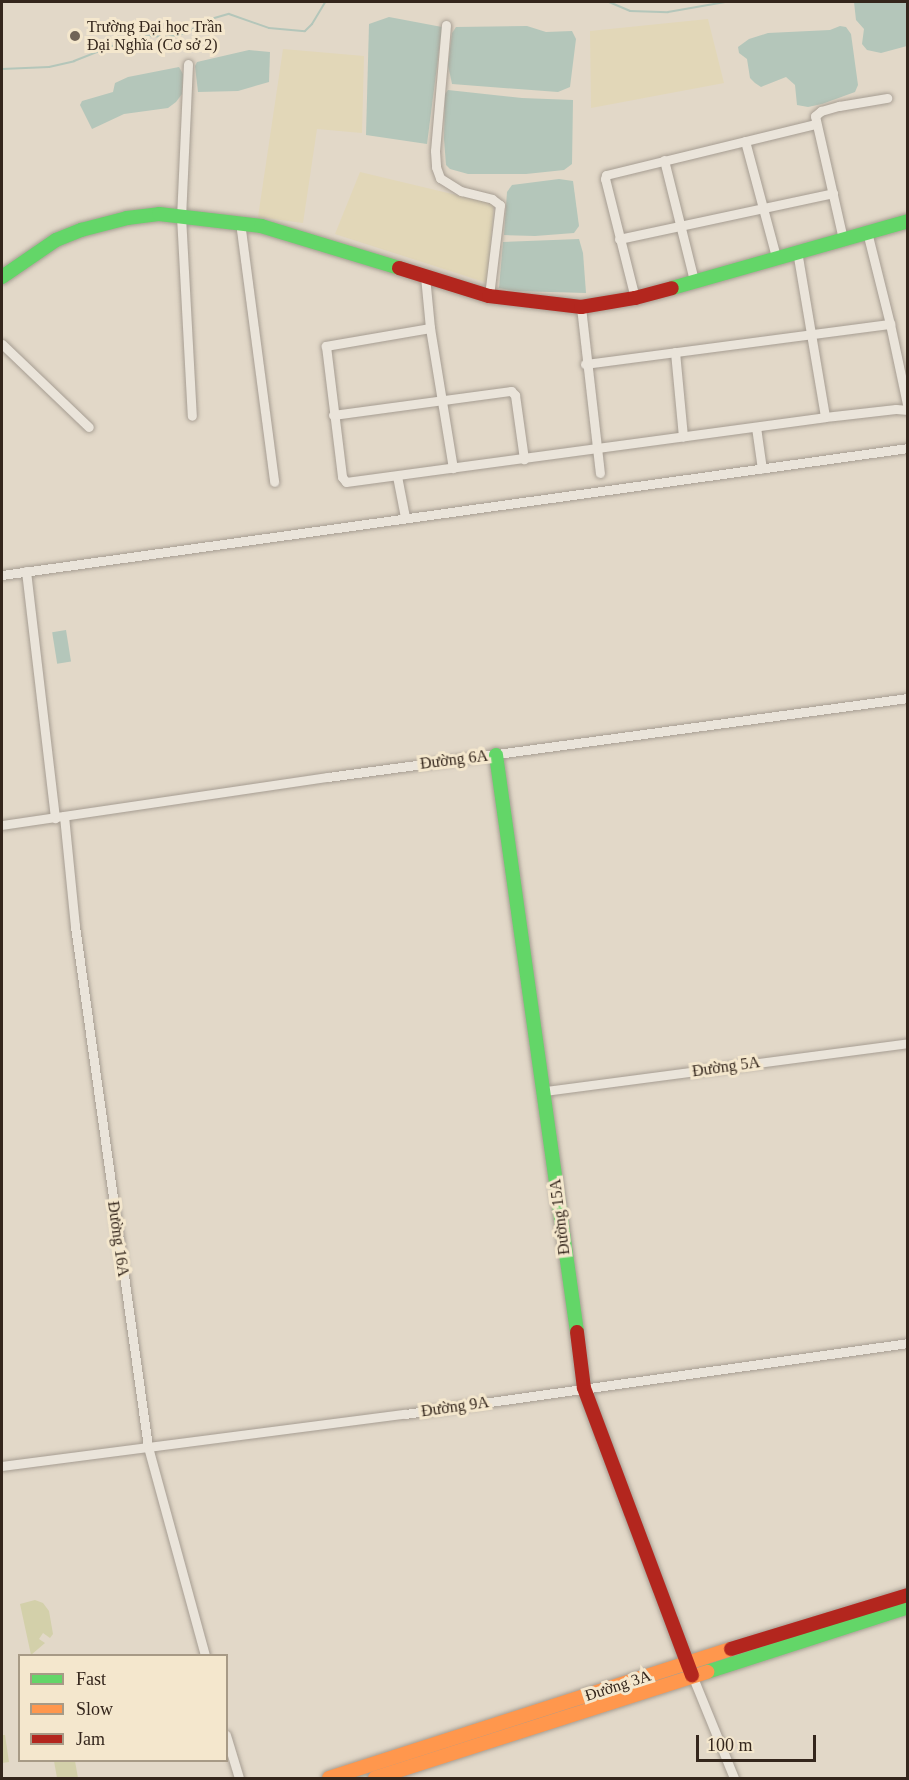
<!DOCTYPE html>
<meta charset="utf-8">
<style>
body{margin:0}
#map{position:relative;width:909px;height:1780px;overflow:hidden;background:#e2d8c8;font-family:Georgia,serif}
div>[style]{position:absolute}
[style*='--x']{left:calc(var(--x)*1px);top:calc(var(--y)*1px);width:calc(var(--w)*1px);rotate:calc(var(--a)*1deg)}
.farmland>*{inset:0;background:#e2d7b8}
.green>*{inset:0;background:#d3d0aa}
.water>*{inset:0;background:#b4c6ba;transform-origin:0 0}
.stream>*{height:2px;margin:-1px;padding:0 1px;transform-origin:1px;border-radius:1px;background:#b4c6ba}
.roads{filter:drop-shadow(0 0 2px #a69d92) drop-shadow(0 0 2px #a69d92)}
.street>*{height:9px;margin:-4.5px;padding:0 4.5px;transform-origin:4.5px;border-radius:4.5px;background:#eae4da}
.fast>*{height:14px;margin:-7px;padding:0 7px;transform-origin:7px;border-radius:7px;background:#63d668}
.slow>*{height:14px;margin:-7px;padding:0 7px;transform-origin:7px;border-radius:7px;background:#ff974d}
.jam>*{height:14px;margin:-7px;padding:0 7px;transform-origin:7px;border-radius:7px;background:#b3261e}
.dots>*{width:16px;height:16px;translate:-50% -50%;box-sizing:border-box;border:3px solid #f4e7cd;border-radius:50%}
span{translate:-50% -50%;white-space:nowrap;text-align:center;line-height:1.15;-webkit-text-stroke:6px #f4e7cd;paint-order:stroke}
.poi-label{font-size:16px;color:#34261c}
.left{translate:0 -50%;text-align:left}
.street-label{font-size:16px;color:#34261c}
.frame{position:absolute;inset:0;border:3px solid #34261c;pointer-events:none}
.legend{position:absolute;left:18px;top:1654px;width:210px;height:108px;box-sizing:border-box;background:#f4e7cd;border:2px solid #a79a86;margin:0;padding:8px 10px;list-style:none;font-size:18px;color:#34261c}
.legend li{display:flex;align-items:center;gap:12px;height:30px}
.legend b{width:30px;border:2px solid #a79a86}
.scale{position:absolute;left:696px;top:1735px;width:120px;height:27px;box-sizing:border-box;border:3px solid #34261c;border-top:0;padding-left:8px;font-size:18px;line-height:21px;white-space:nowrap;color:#34261c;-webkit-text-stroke:4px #f4e7cd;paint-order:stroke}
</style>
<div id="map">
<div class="farmland">
<div style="clip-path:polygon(708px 19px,724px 83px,591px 108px,590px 31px)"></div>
<div style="clip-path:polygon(283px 49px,364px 56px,362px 133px,317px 129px,303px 223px,258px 217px)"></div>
<div style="clip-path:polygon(360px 172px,494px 204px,487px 283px,335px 234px)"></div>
</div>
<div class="green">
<div style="clip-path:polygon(35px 1600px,43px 1603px,49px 1611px,53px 1634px,50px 1638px,43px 1633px,39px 1639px,45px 1643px,31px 1655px,20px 1604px)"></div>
<div style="clip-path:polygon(657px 1678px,658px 1681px,360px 1778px,345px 1778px)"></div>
<div style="clip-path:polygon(2px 1735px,5px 1735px,9px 1762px,2px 1763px)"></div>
<div style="clip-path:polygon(54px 1761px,75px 1761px,78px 1778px,57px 1778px)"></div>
</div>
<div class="water">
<div style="clip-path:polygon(854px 2px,907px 2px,907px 46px,881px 53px,867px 50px,862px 44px,864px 29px,856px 20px)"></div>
<div style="clip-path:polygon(389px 17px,442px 27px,427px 144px,366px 135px,369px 24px)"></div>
<div style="clip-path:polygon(527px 26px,546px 32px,572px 31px,576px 39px,570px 87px,558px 92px,452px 84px,448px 65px,452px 33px,456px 27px)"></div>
<div style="clip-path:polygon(840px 26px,846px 27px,851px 34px,858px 85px,855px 92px,822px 104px,808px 107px,797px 105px,795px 85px,786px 77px,761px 87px,755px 83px,750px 78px,747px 59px,739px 53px,738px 47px,749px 39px,768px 33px,830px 30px)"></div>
<div style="clip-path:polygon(249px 50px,270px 52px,269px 82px,238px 91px,198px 92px,195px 66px,197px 62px)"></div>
<div style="clip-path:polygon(179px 67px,183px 74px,182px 94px,176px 102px,168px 108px,124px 114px,92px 129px,80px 105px,82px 101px,113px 92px,115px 83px,128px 77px)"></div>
<div style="clip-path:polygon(448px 90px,522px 98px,573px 100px,572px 164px,564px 170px,526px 174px,468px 174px,450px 169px,446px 165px,444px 139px,445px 94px)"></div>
<div style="clip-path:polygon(559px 179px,573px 181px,579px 226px,574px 233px,535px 236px,504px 235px,507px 192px,512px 185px)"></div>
<div style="clip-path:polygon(579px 239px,583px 253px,586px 293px,514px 291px,499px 288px,503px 242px)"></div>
<div style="left:66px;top:630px;width:32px;height:14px;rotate:81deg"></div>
</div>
<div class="stream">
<div style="--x:609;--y:2;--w:23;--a:23"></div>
<div style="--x:630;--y:11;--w:38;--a:2"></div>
<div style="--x:668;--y:12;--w:58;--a:-10"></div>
<div style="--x:2;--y:69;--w:47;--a:-2.4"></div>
<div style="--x:49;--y:67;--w:26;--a:-13"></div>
<div style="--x:74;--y:61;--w:55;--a:-21.4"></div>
<div style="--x:125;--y:41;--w:25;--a:-12"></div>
<div style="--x:149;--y:36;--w:19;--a:3"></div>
<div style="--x:168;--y:37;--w:19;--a:-12"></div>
<div style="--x:187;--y:33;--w:21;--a:-35"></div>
<div style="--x:204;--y:21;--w:26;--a:-16"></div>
<div style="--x:229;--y:14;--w:42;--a:19.3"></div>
<div style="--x:269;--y:28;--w:36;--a:5"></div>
<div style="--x:305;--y:31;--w:10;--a:-45"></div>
<div style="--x:312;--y:24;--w:26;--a:-59"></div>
</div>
<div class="roads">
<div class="street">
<div style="--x:446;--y:25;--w:126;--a:95"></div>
<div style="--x:435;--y:151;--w:16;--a:86"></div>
<div style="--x:436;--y:167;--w:12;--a:70"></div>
<div style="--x:440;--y:178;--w:25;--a:32"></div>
<div style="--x:461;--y:191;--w:32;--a:14"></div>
<div style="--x:492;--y:199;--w:10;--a:37"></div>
<div style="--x:500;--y:205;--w:92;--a:96.9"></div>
<div style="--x:188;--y:64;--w:152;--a:92.6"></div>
<div style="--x:181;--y:216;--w:200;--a:86.9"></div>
<div style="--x:745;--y:141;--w:120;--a:75"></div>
<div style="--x:664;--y:160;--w:124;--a:76"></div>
<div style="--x:240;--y:222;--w:262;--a:82.5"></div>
<div style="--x:619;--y:239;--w:219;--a:-12.1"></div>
<div style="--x:843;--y:239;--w:126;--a:-102.8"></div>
<div style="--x:815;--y:116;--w:8;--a:-40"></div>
<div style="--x:821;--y:111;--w:19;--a:-16"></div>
<div style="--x:839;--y:106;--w:49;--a:-9.5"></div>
<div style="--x:797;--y:251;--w:168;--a:80.4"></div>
<div style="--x:425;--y:276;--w:52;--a:84.5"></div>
<div style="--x:430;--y:328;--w:142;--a:80.7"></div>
<div style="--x:635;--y:298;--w:123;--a:-104.1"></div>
<div style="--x:605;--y:179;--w:4;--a:-76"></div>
<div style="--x:606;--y:175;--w:216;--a:-13.7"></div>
<div style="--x:581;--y:307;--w:167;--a:83.5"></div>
<div style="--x:890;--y:324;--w:87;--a:78"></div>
<div style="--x:430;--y:328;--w:106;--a:170.2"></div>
<div style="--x:326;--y:346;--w:132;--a:83"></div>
<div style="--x:342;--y:477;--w:6;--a:51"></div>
<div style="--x:346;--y:482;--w:483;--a:-7.7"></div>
<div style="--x:825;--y:417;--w:71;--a:-6.4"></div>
<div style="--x:896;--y:409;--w:12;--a:5"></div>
<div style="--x:2;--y:344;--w:120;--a:43.7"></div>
<div style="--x:675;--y:352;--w:85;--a:84.6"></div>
<div style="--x:585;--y:364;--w:308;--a:-7.5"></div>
<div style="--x:890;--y:324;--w:95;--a:-104"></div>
<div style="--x:333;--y:415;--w:180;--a:-7.7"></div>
<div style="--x:511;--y:391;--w:6;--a:45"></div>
<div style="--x:515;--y:395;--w:65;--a:82"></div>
<div style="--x:756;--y:427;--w:42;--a:81.9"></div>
<div style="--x:397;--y:476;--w:42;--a:79"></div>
<div style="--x:26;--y:571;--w:249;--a:83.3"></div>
<div style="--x:2;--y:575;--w:915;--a:-7.98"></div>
<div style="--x:64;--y:816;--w:111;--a:84.3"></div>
<div style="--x:75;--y:926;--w:526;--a:82.02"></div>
<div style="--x:148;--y:1447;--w:217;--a:74.7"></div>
<div style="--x:2;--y:825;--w:330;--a:-8.4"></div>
<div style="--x:328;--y:777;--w:585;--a:-7.76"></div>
<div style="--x:545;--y:1091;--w:366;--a:-7.5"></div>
<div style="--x:2;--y:1466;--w:406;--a:-7.4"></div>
<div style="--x:405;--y:1414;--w:508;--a:-8.03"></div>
<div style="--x:692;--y:1675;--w:111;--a:67.8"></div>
<div style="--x:226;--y:1735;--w:45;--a:73.2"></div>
</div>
<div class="fast">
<div style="--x:2;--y:277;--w:65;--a:-34.4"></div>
<div style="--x:56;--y:240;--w:27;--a:-22"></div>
<div style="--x:81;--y:230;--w:48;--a:-14.6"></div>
<div style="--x:127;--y:218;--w:32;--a:-7"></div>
<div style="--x:159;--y:214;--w:103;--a:6.7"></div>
<div style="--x:261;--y:226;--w:144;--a:16.9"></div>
<div style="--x:672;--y:288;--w:245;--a:-15.8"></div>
<div style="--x:496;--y:755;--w:583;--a:82.01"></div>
<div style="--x:707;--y:1672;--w:211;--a:-17.9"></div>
</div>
<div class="slow">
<div style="--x:329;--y:1778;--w:422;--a:-17.8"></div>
<div style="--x:375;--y:1778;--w:349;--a:-17.7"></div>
</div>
<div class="jam">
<div style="--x:399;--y:268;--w:94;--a:17.3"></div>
<div style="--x:489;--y:296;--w:93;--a:6.8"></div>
<div style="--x:581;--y:307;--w:55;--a:-9.5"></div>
<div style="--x:635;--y:298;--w:38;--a:-15"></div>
<div style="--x:577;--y:1332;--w:56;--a:82.9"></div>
<div style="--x:584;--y:1388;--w:307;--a:69.4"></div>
<div style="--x:731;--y:1649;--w:185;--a:-17"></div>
</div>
</div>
<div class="dots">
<div style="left:75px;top:36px;background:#716458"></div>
</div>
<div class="poi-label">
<span class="left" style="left:87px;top:36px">Trường Đại học Trần<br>Đại Nghĩa (Cơ sở 2)</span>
</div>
<div class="street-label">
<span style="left:454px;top:760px;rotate:-7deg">Đường 6A</span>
<span style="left:726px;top:1067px;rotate:-8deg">Đường 5A</span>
<span style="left:560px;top:1217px;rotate:-97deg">Đường 15A</span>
<span style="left:118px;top:1239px;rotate:82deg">Đường 16A</span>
<span style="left:455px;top:1407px;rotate:-8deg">Đường 9A</span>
<span style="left:618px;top:1686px;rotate:-18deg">Đường 3A</span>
</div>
<div class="frame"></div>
<ul class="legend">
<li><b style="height:8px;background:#63d668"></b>Fast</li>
<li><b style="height:8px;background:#ff974d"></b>Slow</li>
<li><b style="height:8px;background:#b3261e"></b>Jam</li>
</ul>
<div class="scale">100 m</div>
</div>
